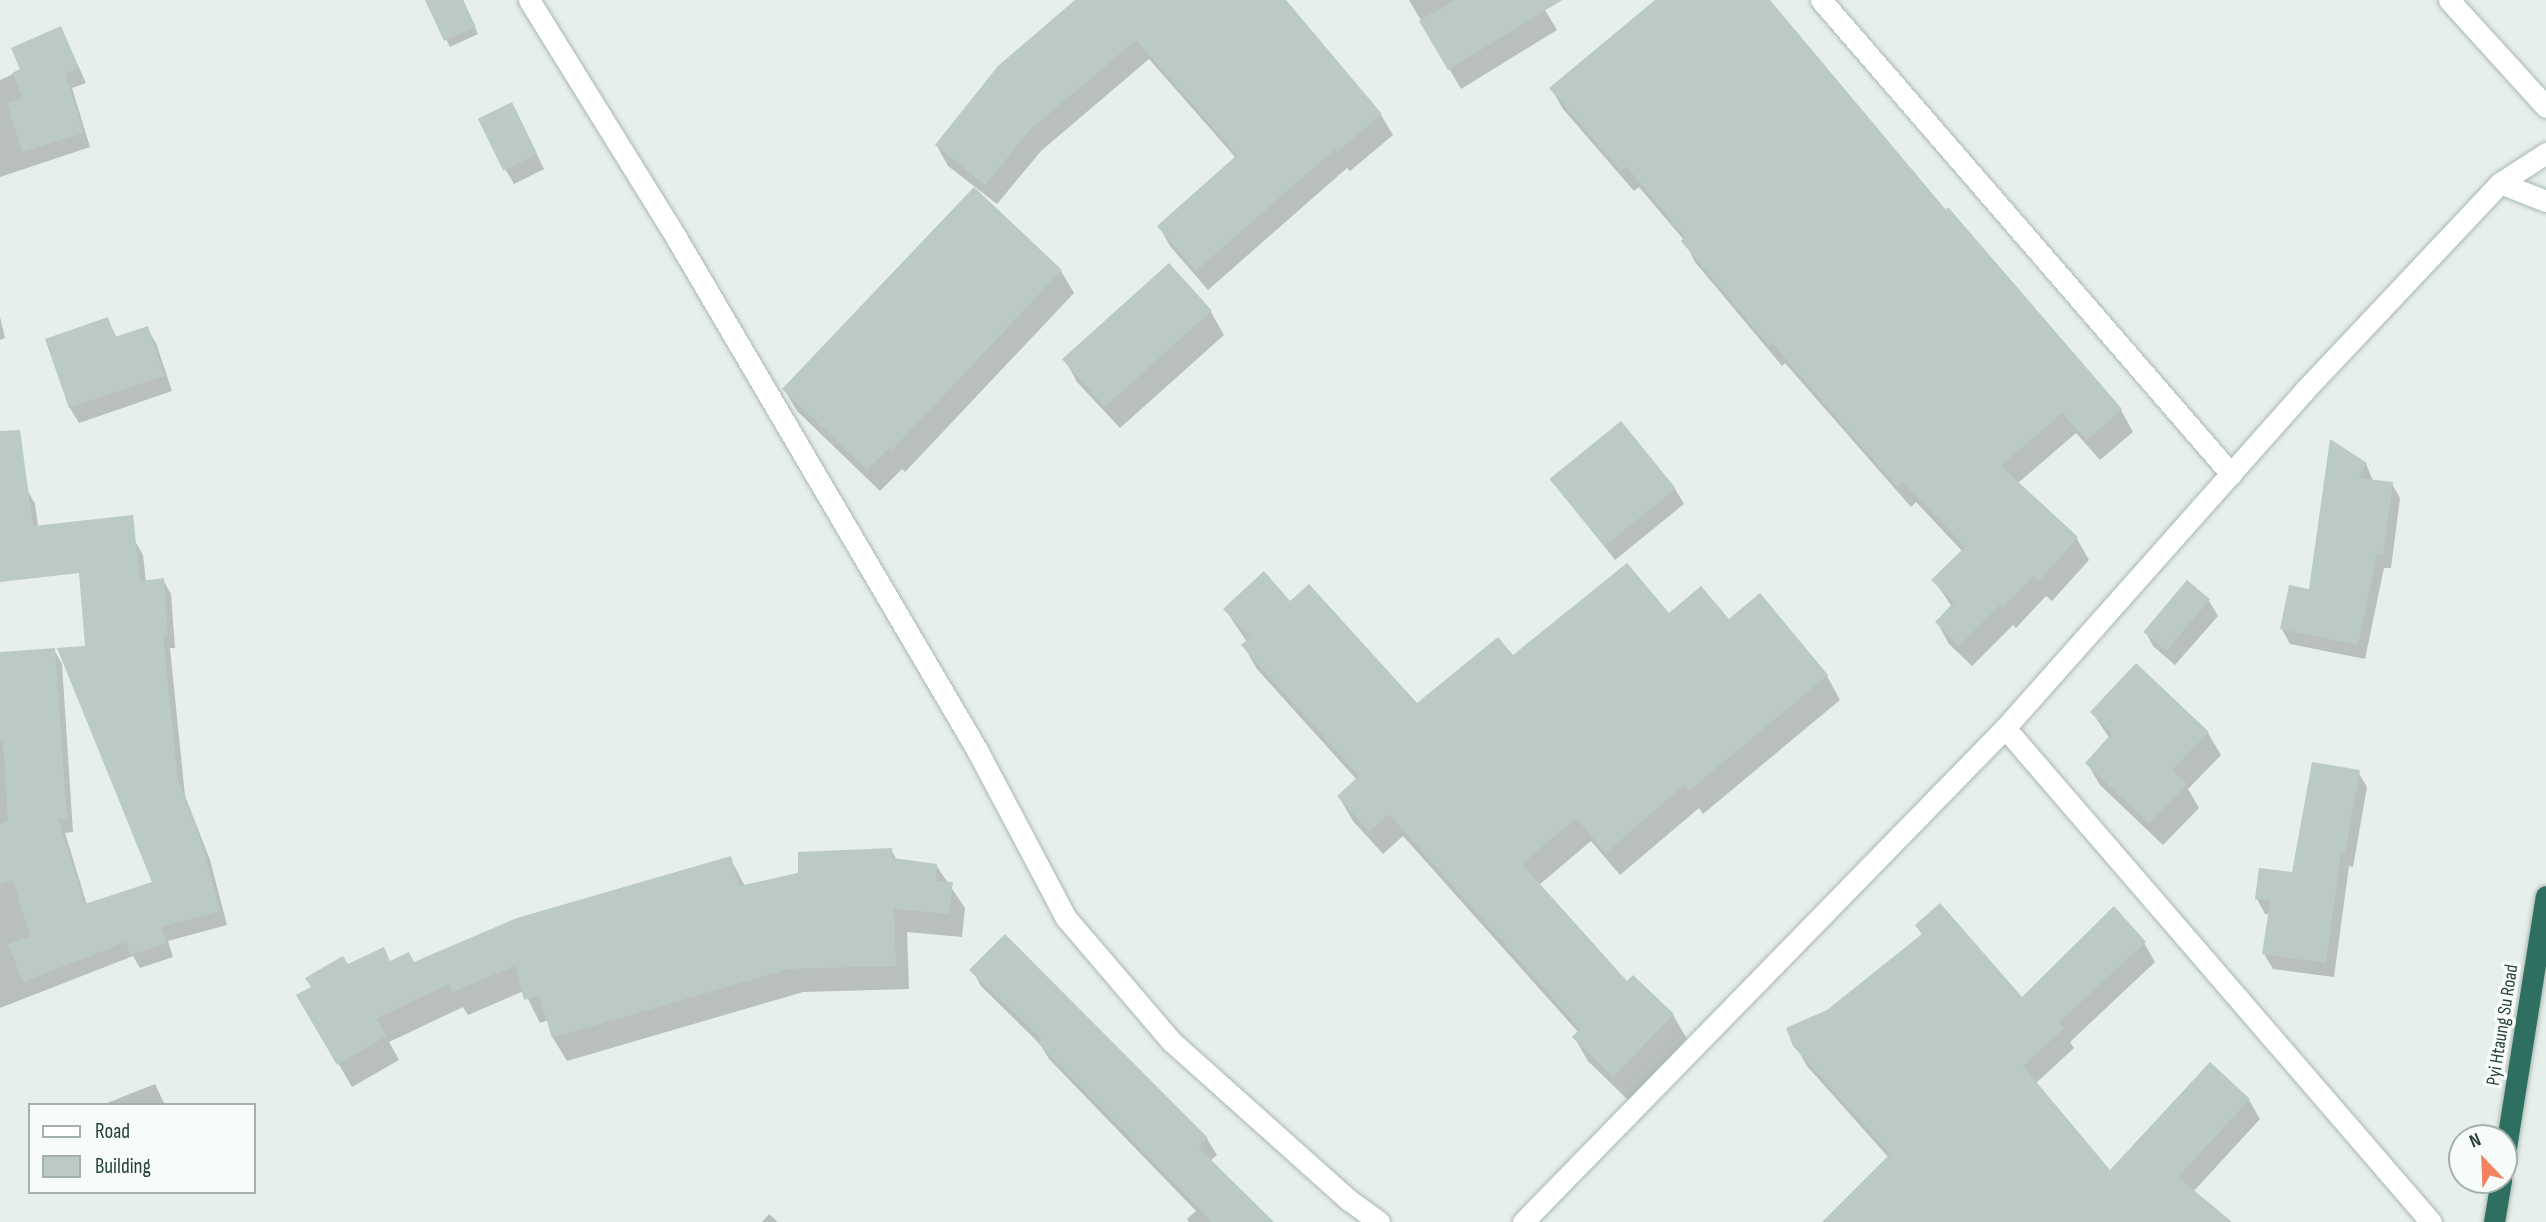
<!DOCTYPE html>
<style>
body{margin:0}
#map{position:relative;width:2546px;height:1222px;overflow:hidden;background:#e6efeb;font-family:"Sofia Sans Condensed",sans-serif}
div>[style]{position:absolute}
[style*='--x']{left:calc(var(--x)*1px);top:calc(var(--y)*1px);width:calc(var(--w)*1px);rotate:calc(var(--a)*1deg)}
.shadow>*{inset:0;background:#0003}
.building>*{inset:0;background:#bbcac4;transform-origin:0 0}
.roads{filter:drop-shadow(0 0 2px #a8b8b2) drop-shadow(0 0 2px #a8b8b2)}
.street>*{height:21px;margin:-10.5px;padding:0 10.5px;transform-origin:10.5px;border-radius:10.5px;background:#fff}
.highway>*{height:21px;margin:-10.5px;padding:0 10.5px;transform-origin:10.5px;border-radius:10.5px;background:#2f6f62}
span{translate:-50% -50%;white-space:nowrap;text-align:center;line-height:1.15;-webkit-text-stroke:7px #f7fbf9;paint-order:stroke}
.street-label{font-size:19px;color:#24423a}
.legend{position:absolute;left:28px;top:1103px;width:228px;height:91px;box-sizing:border-box;background:#f7fbf9;border:2px solid #a3b1ad;margin:0;padding:9px 12px;list-style:none;font-size:21px;color:#24423a}
.legend li{display:flex;align-items:center;gap:14px;height:35px}
.legend b{width:35px;border:2px solid #a3b1ad}
.north{position:absolute;left:2448px;top:1124px;width:70px;height:70px;box-sizing:border-box;background:#f7fbf9;border:2px solid #a3b1ad;border-radius:50%;rotate:337deg;font-size:19px;font-weight:700;line-height:28px;text-align:center;color:#24423a}
.north::after{content:'';display:block;margin:auto;width:24px;height:32px;background:#f4845f;clip-path:polygon(50% 0,100% 100%,50% 72%,0 100%)}
</style>
<div id="map">
<div class="shadow">
<div style="clip-path:polygon(427px 0,463px 0,478px 34px,450px 47px)"></div>
<div style="clip-path:polygon(1079px 0,1284px 0,1381px 115px,1393px 135px,1350px 171px,1347px 168px,1208px 290px,1170px 246px,1159px 226px,1236px 158px,1149px 59px,1041px 151px,997px 204px,948px 166px,937px 146px)"></div>
<div style="clip-path:polygon(1409px 0,1562px 0,1545px 10px,1557px 30px,1461px 89px)"></div>
<div style="clip-path:polygon(1658px 0,1765px 0,1945px 212px,1948px 210px,2121px 410px,2133px 432px,2100px 460px,2076px 433px,2018px 483px,2077px 539px,2089px 560px,2052px 601px,2046px 596px,2016px 628px,2013px 625px,1972px 666px,1949px 644px,1937px 622px,1952px 607px,1934px 580px,1963px 552px,1916px 502px,1911px 507px,1785px 363px,1782px 366px,1695px 262px,1684px 240px,1639px 187px,1634px 191px,1563px 109px,1551px 88px)"></div>
<div style="clip-path:polygon(61px 28px,86px 83px,72px 88px,90px 147px,0 177px,0 80px,22px 70px)"></div>
<div style="clip-path:polygon(520px 120px,544px 169px,514px 184px,505px 169px)"></div>
<div style="clip-path:polygon(1169px 266px,1211px 312px,1224px 335px,1120px 428px,1077px 382px,1065px 360px)"></div>
<div style="clip-path:polygon(1061px 271px,1074px 293px,905px 472px,902px 469px,880px 491px,797px 411px,784px 389px)"></div>
<div style="clip-path:polygon(0 317px,5px 338px,0 340px)"></div>
<div style="clip-path:polygon(107px 319px,117px 338px,147px 328px,156px 343px,172px 391px,79px 423px,70px 408px,48px 340px)"></div>
<div style="clip-path:polygon(2331px 442px,2366px 464px,2373px 481px,2392px 484px,2400px 498px,2391px 568px,2384px 568px,2365px 659px,2290px 644px,2282px 629px,2311px 591px)"></div>
<div style="clip-path:polygon(1553px 480px,1675px 489px,1684px 504px,1615px 560px)"></div>
<div style="clip-path:polygon(27px 489px,35px 504px,41px 547px,0 550px,0 493px)"></div>
<div style="clip-path:polygon(135px 541px,143px 555px,146px 582px,163px 580px,171px 594px,175px 648px,170px 648px,185px 796px,210px 860px,227px 925px,168px 941px,173px 957px,140px 968px,133px 956px,0 1008px,0 654px,54px 650px,62px 664px,73px 832px,65px 833px,87px 905px,154px 883px,87px 647px)"></div>
<div style="clip-path:polygon(2187px 582px,2209px 601px,2218px 616px,2175px 665px,2153px 646px,2145px 631px)"></div>
<div style="clip-path:polygon(1290px 603px,1417px 706px,1513px 657px,1668px 615px,1728px 621px,1827px 676px,1840px 700px,1703px 814px,1699px 808px,1620px 875px,1591px 841px,1539px 885px,1627px 984px,1633px 977px,1673px 1015px,1687px 1039px,1628px 1100px,1588px 1061px,1574px 1037px,1579px 1033px,1403px 836px,1383px 854px,1353px 821px,1339px 797px,1357px 780px,1257px 669px,1243px 645px,1247px 642px,1225px 609px)"></div>
<div style="clip-path:polygon(2092px 712px,2208px 733px,2221px 755px,2188px 789px,2199px 808px,2163px 845px,2100px 785px,2087px 763px,2110px 739px)"></div>
<div style="clip-path:polygon(2358px 772px,2367px 787px,2353px 867px,2349px 866px,2334px 977px,2273px 969px,2264px 954px,2270px 914px,2265px 914px,2257px 899px,2293px 874px)"></div>
<div style="clip-path:polygon(891px 850px,897px 860px,936px 865px,965px 908px,962px 937px,907px 932px,909px 989px,803px 992px,567px 1061px,553px 1038px,548px 1020px,540px 1023px,524px 991px,468px 1015px,463px 1007px,389px 1042px,399px 1060px,352px 1087px,299px 996px,347px 967px,414px 963px,730px 858px,745px 886px)"></div>
<div style="clip-path:polygon(1917px 926px,2022px 1000px,2144px 943px,2155px 962px,2070px 1042px,2074px 1048px,2035px 1084px,2110px 1172px,2249px 1100px,2260px 1119px,2193px 1192px,2229px 1222px,1824px 1222px,1889px 1158px,1807px 1066px,1795px 1045px,1828px 1012px,1922px 935px)"></div>
<div style="clip-path:polygon(972px 970px,1207px 1139px,1217px 1155px,1210px 1161px,1272px 1222px,1189px 1222px,1187px 1219px,1196px 1211px,1049px 1059px,1040px 1044px,981px 986px)"></div>
<div style="clip-path:polygon(155px 1084px,165px 1105px,108px 1105px,107px 1103px)"></div>
<div style="clip-path:polygon(769px 1214px,778px 1222px,762px 1222px)"></div>
</div>
<div class="building">
<div style="clip-path:polygon(425px 0,463px 0,476px 27px,444px 41px)"></div>
<div style="clip-path:polygon(1075px 0,1286px 0,1382px 114px,1337px 152px,1335px 149px,1196px 271px,1157px 226px,1237px 155px,1136px 40px,1030px 130px,985px 185px,935px 145px,998px 66px)"></div>
<div style="clip-path:polygon(1454px 0,1562px 0,1448px 70px,1419px 21px)"></div>
<div style="clip-path:polygon(1655px 0,1770px 0,1946px 210px,1948px 207px,2122px 409px,2087px 440px,2062px 413px,2001px 466px,2078px 537px,2039px 581px,2033px 576px,2003px 608px,2000px 605px,1959px 646px,1935px 622px,1954px 602px,1931px 580px,1965px 547px,1903px 482px,1897px 487px,1772px 343px,1769px 346px,1681px 241px,1685px 237px,1626px 166px,1621px 171px,1549px 88px)"></div>
<div style="clip-path:polygon(61px 26px,79px 68px,65px 74px,84px 133px,22px 152px,7px 103px,23px 98px,12px 73px,20px 69px,11px 48px)"></div>
<div style="left:512px;top:102px;width:58px;height:38px;rotate:64deg"></div>
<div style="clip-path:polygon(974px 187px,1062px 270px,891px 451px,889px 448px,867px 470px,782px 389px)"></div>
<div style="left:1169px;top:263px;width:64px;height:144px;rotate:48deg"></div>
<div style="clip-path:polygon(108px 317px,115px 337px,148px 326px,165px 376px,69px 408px,45px 339px)"></div>
<div style="left:1621px;top:421px;width:87px;height:92px;rotate:51deg"></div>
<div style="clip-path:polygon(20px 430px,33px 526px,133px 515px,140px 581px,164px 578px,168px 635px,163px 635px,178px 780px,202px 844px,220px 911px,161px 927px,167px 943px,130px 955px,126px 942px,23px 982px,8px 944px,30px 936px,13px 880px,0 884px,0 824px,8px 821px,3px 741px,0 741px,0 652px,55px 648px,67px 819px,58px 819px,85px 904px,152px 882px,57px 648px,85px 646px,79px 573px,0 582px,0 431px)"></div>
<div style="clip-path:polygon(2330px 439px,2367px 463px,2359px 478px,2393px 482px,2383px 555px,2377px 554px,2358px 645px,2280px 629px,2289px 585px,2309px 589px)"></div>
<div style="clip-path:polygon(1627px 563px,1669px 613px,1701px 586px,1729px 619px,1760px 593px,1828px 675px,1689px 791px,1684px 785px,1606px 853px,1576px 818px,1522px 864px,1627px 981px,1633px 975px,1674px 1014px,1613px 1077px,1572px 1037px,1580px 1029px,1389px 814px,1369px 832px,1337px 796px,1359px 776px,1241px 645px,1250px 637px,1223px 609px,1264px 571px,1290px 601px,1309px 584px,1417px 703px,1498px 637px,1513px 655px)"></div>
<div style="left:2187px;top:580px;width:30px;height:68px;rotate:40deg"></div>
<div style="clip-path:polygon(2136px 663px,2209px 732px,2172px 770px,2187px 784px,2149px 824px,2085px 763px,2112px 733px,2090px 712px)"></div>
<div style="clip-path:polygon(2312px 762px,2360px 770px,2345px 853px,2341px 852px,2326px 963px,2262px 954px,2270px 901px,2255px 899px,2259px 868px,2292px 872px)"></div>
<div style="clip-path:polygon(892px 848px,893px 858px,937px 864px,936px 881px,953px 882px,949px 914px,894px 909px,896px 966px,789px 969px,552px 1038px,539px 996px,524px 1000px,515px 966px,453px 992px,449px 984px,376px 1019px,387px 1036px,337px 1065px,296px 995px,311px 987px,305px 978px,343px 956px,348px 964px,384px 947px,390px 961px,409px 952px,414px 962px,517px 918px,731px 856px,739px 886px,798px 873px,798px 852px)"></div>
<div style="clip-path:polygon(1940px 903px,2022px 997px,2114px 906px,2146px 942px,2059px 1022px,2064px 1028px,2023px 1066px,2110px 1170px,2210px 1062px,2250px 1099px,2178px 1177px,2232px 1222px,1822px 1222px,1890px 1154px,1793px 1046px,1786px 1028px,1827px 1010px,1922px 934px,1915px 925px)"></div>
<div style="clip-path:polygon(1005px 934px,1208px 1138px,1198px 1147px,1274px 1222px,1212px 1222px,1037px 1042px,1041px 1039px,969px 970px)"></div>
</div>
<div class="roads">
<div class="street">
<div style="--x:529;--y:0;--w:281;--a:58.2"></div>
<div style="--x:677;--y:239;--w:593;--a:59.58"></div>
<div style="--x:977;--y:750;--w:190;--a:62.1"></div>
<div style="--x:1066;--y:918;--w:162;--a:49.5"></div>
<div style="--x:1171;--y:1041;--w:239;--a:41.8"></div>
<div style="--x:1349;--y:1200;--w:37;--a:36"></div>
<div style="--x:1821;--y:0;--w:627;--a:49.14"></div>
<div style="--x:2449;--y:0;--w:144;--a:47.8"></div>
<div style="--x:2500;--y:183;--w:49;--a:21.4"></div>
<div style="--x:2005;--y:728;--w:652;--a:49.23"></div>
<div style="--x:1523;--y:1222;--w:690;--a:-45.7"></div>
<div style="--x:2005;--y:728;--w:451;--a:-48.4"></div>
<div style="--x:2304;--y:391;--w:286;--a:-46.7"></div>
<div style="--x:2500;--y:183;--w:55;--a:-33.1"></div>
</div>
<div class="highway">
<div style="--x:2504;--y:1160;--w:267;--a:-81"></div>
<div style="--x:2494;--y:1222;--w:43;--a:-80.5"></div>
</div>
</div>
<div class="street-label">
<span style="left:2503px;top:1025px;rotate:-81deg">Pyi Htaung Su Road</span>
</div>
<ul class="legend">
<li><b style="height:9px;background:#fff"></b>Road</li>
<li><b style="height:19px;background:#bbcac4"></b>Building</li>
</ul>
<div class="north">N</div>
</div>
